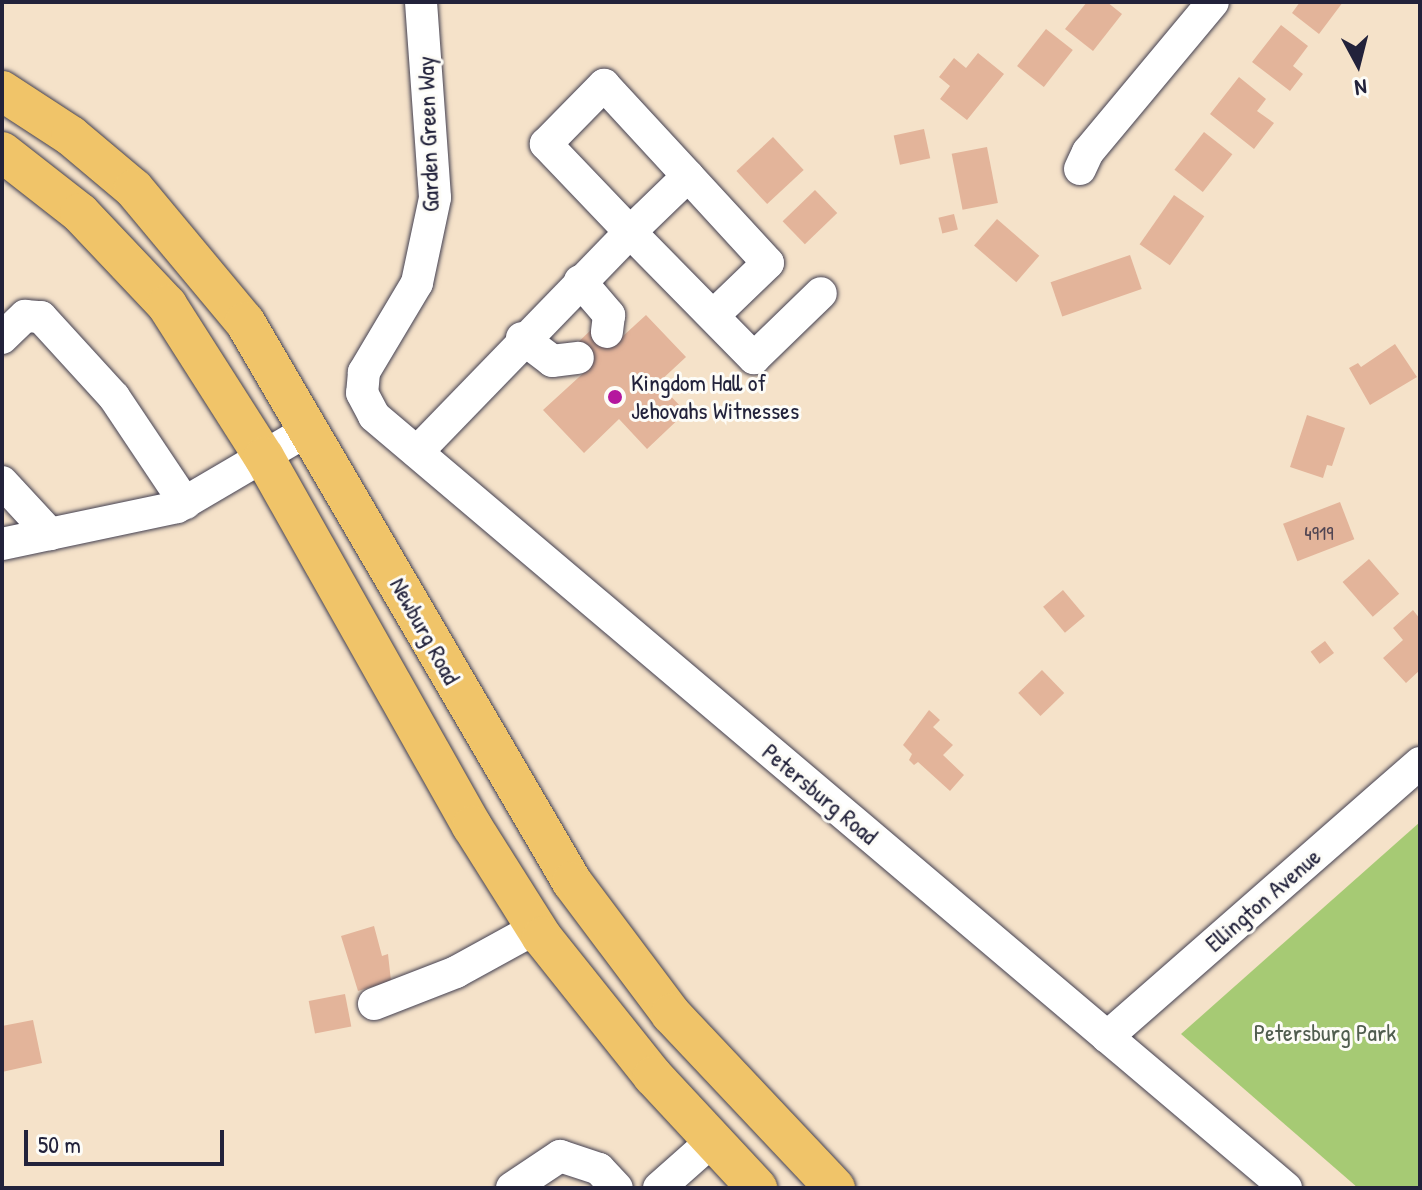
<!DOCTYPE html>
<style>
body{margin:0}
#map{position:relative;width:1422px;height:1190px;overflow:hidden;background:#f5e2c9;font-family:"Patrick Hand",sans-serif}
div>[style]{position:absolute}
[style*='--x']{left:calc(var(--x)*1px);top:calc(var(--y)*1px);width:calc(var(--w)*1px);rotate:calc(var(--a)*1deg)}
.green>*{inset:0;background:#a6ca74}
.building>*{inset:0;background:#e3b49a;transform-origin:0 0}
.roads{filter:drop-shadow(0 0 2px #423f50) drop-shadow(0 0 2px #423f50)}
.minor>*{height:32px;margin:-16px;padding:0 16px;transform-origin:16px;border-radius:16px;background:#fff}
.major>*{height:40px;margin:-20px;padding:0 20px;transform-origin:20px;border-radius:20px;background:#f0c469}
.dots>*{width:22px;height:22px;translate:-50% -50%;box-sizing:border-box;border:4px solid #fdfcf7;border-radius:50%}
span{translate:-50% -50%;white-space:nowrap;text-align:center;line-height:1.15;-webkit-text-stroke:6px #fdfcf7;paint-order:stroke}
.number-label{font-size:20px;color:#524653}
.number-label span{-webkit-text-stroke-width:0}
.street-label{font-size:24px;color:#22223b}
.poi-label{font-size:24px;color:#22223b}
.left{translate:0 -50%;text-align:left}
.park-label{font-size:24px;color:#505d4f}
.frame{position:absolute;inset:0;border:4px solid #22223b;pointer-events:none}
.north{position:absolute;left:1318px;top:24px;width:80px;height:80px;-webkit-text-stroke:6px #fdfcf7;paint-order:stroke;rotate:173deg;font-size:22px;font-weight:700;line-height:32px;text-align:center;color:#22223b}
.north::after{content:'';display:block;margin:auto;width:28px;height:36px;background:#22223b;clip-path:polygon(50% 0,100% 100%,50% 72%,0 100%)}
.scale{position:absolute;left:24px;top:1130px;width:200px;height:36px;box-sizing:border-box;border:4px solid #22223b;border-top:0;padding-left:10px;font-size:24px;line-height:28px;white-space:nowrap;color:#22223b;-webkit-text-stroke:6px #fdfcf7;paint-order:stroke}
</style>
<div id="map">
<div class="green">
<div style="clip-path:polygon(1420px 822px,1420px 1188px,1358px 1188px,1181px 1034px)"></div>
</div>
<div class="building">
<div style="clip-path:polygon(1087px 2px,1107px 2px,1122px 14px,1093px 51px,1065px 29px)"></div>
<div style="clip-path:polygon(1300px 2px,1343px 2px,1319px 34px,1292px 13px)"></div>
<div style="clip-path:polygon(1281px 25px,1308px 46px,1293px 66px,1303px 74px,1290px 91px,1252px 62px)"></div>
<div style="left:1046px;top:29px;width:34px;height:47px;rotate:38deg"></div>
<div style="clip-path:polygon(978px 53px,1004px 74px,967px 120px,940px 99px,950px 86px,939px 77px,954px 58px,966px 68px)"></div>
<div style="clip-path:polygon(1239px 77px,1266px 99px,1257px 111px,1274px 123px,1254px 149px,1210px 114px)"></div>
<div style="left:924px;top:129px;width:30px;height:31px;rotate:78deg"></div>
<div style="left:1204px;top:132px;width:36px;height:48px;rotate:38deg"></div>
<div style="left:773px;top:137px;width:45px;height:50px;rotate:47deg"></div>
<div style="left:987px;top:147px;width:57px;height:36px;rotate:79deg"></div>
<div style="left:815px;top:190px;width:32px;height:45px;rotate:46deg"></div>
<div style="left:1174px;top:195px;width:37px;height:60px;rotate:35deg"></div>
<div style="left:954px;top:214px;width:16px;height:16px;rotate:76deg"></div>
<div style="left:997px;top:219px;width:56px;height:35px;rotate:41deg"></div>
<div style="left:1130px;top:255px;width:36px;height:84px;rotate:71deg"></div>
<div style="clip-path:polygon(646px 315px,686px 357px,658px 383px,686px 412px,647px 449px,619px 419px,584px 453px,543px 410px,590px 367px,572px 348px,593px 328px,611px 347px)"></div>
<div style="clip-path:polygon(1395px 344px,1417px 377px,1370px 405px,1349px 368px,1358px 363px,1361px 367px)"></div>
<div style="clip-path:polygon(1307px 415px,1345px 428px,1332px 466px,1327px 465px,1323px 478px,1290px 467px)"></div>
<div style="left:1340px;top:502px;width:40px;height:61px;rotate:69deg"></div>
<div style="left:1369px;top:559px;width:46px;height:35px;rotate:49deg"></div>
<div style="left:1063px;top:590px;width:34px;height:26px;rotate:50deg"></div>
<div style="clip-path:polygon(1413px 610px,1420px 619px,1420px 670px,1406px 683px,1383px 658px,1403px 640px,1393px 628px)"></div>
<div style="left:1325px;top:641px;width:15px;height:18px;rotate:53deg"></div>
<div style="left:1042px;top:670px;width:32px;height:33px;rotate:46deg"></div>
<div style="clip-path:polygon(929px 710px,940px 720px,933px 727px,953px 745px,943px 755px,964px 775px,950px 791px,918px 762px,914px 765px,909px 760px,912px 754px,903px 745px)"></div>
<div style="clip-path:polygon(374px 926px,382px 956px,388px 954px,391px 981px,358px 991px,341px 936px)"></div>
<div style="left:345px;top:994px;width:33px;height:37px;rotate:79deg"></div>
<div style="clip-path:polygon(33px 1020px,42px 1063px,2px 1072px,2px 1026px)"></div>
</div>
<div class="roads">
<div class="minor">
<div style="--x:421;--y:2;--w:196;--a:85.9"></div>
<div style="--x:435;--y:198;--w:87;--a:102"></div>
<div style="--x:417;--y:283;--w:104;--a:120.8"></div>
<div style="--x:364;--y:372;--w:21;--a:95"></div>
<div style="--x:362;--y:393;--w:26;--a:62"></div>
<div style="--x:374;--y:416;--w:1195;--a:40.25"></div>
<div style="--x:1080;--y:169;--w:19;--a:-65"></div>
<div style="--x:1088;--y:152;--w:195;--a:-50.2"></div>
<div style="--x:688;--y:176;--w:81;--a:136"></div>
<div style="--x:630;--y:232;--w:122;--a:-133.7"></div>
<div style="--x:546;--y:144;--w:83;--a:-45.5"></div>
<div style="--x:604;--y:85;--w:124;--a:47.3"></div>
<div style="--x:688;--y:176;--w:118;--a:47.4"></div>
<div style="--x:768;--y:263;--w:75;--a:136.1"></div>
<div style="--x:580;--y:281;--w:45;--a:49.5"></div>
<div style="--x:609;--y:315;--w:17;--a:97"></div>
<div style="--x:2;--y:338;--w:32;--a:-44"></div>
<div style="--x:25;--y:316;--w:16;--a:4"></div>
<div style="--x:41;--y:317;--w:108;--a:47.6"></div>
<div style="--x:114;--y:397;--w:128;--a:56.2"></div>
<div style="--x:522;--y:338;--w:38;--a:37"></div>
<div style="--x:552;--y:361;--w:26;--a:-7"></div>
<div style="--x:417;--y:452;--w:306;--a:-45.9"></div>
<div style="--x:630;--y:232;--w:177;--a:45.5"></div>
<div style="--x:754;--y:358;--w:93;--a:-44.1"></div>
<div style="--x:2;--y:482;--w:71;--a:47.3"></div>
<div style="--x:2;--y:544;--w:179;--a:-11.9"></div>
<div style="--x:177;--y:507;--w:154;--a:-30.4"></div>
<div style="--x:374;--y:1004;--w:88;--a:-21.3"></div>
<div style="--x:456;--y:972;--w:91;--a:-28.8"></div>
<div style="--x:1107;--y:1037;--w:416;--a:-41.2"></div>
<div style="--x:512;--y:1188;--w:58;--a:-33.7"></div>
<div style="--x:560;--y:1156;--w:41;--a:18.4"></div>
<div style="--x:599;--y:1169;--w:26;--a:47"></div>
<div style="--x:659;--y:1188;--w:72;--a:-41.6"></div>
</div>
<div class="major">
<div style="--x:2;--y:91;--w:82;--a:33.1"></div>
<div style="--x:71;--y:136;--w:82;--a:40.1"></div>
<div style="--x:134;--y:189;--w:173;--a:50.2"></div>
<div style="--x:245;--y:322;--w:648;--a:59.72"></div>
<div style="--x:572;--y:882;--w:165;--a:53.1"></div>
<div style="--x:671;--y:1014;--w:239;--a:46.7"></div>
<div style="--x:2;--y:152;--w:99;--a:38"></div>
<div style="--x:80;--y:213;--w:127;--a:46.6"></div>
<div style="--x:167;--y:305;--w:180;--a:57.5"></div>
<div style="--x:264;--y:457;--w:424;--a:60.6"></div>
<div style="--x:472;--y:826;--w:131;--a:57.8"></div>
<div style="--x:542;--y:937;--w:178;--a:51.4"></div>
<div style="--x:653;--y:1076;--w:153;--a:47.1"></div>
</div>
</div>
<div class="dots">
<div style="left:615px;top:397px;background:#b5179e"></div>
</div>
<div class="number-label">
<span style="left:1319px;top:532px">4919</span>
</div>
<div class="street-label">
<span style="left:428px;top:134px;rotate:-92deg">Garden Green Way</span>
<span style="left:425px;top:631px;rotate:61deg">Newburg Road</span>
<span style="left:820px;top:794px;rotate:40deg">Petersburg Road</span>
<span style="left:1263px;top:900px;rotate:-41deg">Ellington Avenue</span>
</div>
<div class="poi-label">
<span class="left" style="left:631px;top:397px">Kingdom Hall of<br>Jehovahs Witnesses</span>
</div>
<div class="park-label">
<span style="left:1325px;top:1033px">Petersburg Park</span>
</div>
<div class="frame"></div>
<div class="north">N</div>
<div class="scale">50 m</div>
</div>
